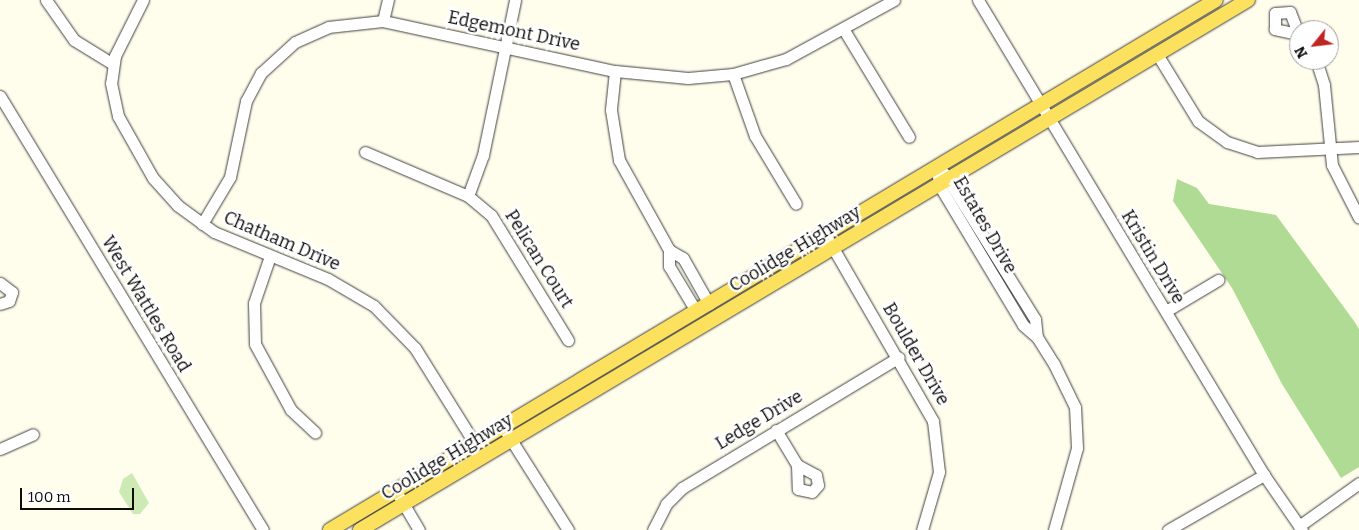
<!DOCTYPE html>
<style>
body{margin:0}
#map{position:relative;width:1359px;height:530px;overflow:hidden;background:#fffdec;font-family:Bitter,serif}
div>[style]{position:absolute}
[style*='--x']{left:calc(var(--x)*1px);top:calc(var(--y)*1px);width:calc(var(--w)*1px);rotate:calc(var(--a)*1deg)}
.green>*{inset:0;background:#cdeab5}
.forest>*{inset:0;background:#afdb94}
.roads{filter:drop-shadow(0 0 1px #404040) drop-shadow(0 0 1px #404040)}
.minor>*{height:11px;margin:-5.5px;padding:0 5.5px;transform-origin:5.5px;border-radius:5.5px;background:#fff}
.major>*{height:14px;margin:-7px;padding:0 7px;transform-origin:7px;border-radius:7px;background:#fce15f}
span{translate:-50% -50%;white-space:nowrap;text-align:center;line-height:1.15;-webkit-text-stroke:5px #fff;paint-order:stroke}
.street-label{font-size:18px;color:#0d0d0d}
.north{position:absolute;left:1289px;top:20px;width:50px;height:50px;box-sizing:border-box;background:#fff;border:1px solid #9e9e9e;border-radius:50%;rotate:241deg;font-size:14px;font-weight:700;line-height:20px;text-align:center;color:#0d0d0d}
.north::after{content:'';display:block;margin:auto;width:18px;height:22px;background:#c02521;clip-path:polygon(50% 0,100% 100%,50% 72%,0 100%)}
.scale{position:absolute;left:20px;top:488px;width:114px;height:22px;box-sizing:border-box;border:2px solid #0d0d0d;border-top:0;padding-left:6px;font-size:15px;line-height:18px;white-space:nowrap;color:#0d0d0d;-webkit-text-stroke:4px #fff;paint-order:stroke}
</style>
<div id="map">
<div class="green">
<div style="clip-path:polygon(132px 473px,149px 503px,140px 514px,133px 514px,119px 492px,123px 479px)"></div>
</div>
<div class="forest">
<div style="clip-path:polygon(1177px 179px,1197px 188px,1209px 204px,1276px 215px,1354px 321px,1359px 329px,1359px 467px,1341px 478px,1282px 384px,1232px 288px,1173px 201px)"></div>
</div>
<div class="roads">
<div class="minor">
<div style="--x:46;--y:0;--w:49;--a:55"></div>
<div style="--x:74;--y:40;--w:46;--a:31.6"></div>
<div style="--x:143;--y:0;--w:63;--a:116.6"></div>
<div style="--x:115;--y:56;--w:27;--a:98"></div>
<div style="--x:111;--y:83;--w:34;--a:78"></div>
<div style="--x:118;--y:116;--w:71;--a:60.6"></div>
<div style="--x:153;--y:178;--w:36;--a:48"></div>
<div style="--x:177;--y:205;--w:46;--a:36.1"></div>
<div style="--x:214;--y:232;--w:123;--a:22.4"></div>
<div style="--x:328;--y:279;--w:53;--a:30.4"></div>
<div style="--x:374;--y:306;--w:59;--a:45.7"></div>
<div style="--x:415;--y:348;--w:113;--a:58"></div>
<div style="--x:978;--y:0;--w:554;--a:58.95"></div>
<div style="--x:1264;--y:475;--w:67;--a:55.4"></div>
<div style="--x:383;--y:21;--w:22;--a:-77"></div>
<div style="--x:844;--y:30;--w:125;--a:58.7"></div>
<div style="--x:1298;--y:34;--w:24;--a:-168"></div>
<div style="--x:1275;--y:29;--w:16;--a:-90"></div>
<div style="--x:1275;--y:13;--w:15;--a:-4"></div>
<div style="--x:1290;--y:12;--w:25;--a:69"></div>
<div style="--x:1157;--y:54;--w:79;--a:58.5"></div>
<div style="--x:1198;--y:121;--w:36;--a:36"></div>
<div style="--x:1227;--y:142;--w:32;--a:18"></div>
<div style="--x:1257;--y:152;--w:102;--a:-2.8"></div>
<div style="--x:1316;--y:60;--w:26;--a:72"></div>
<div style="--x:1324;--y:85;--w:80;--a:84.3"></div>
<div style="--x:1332;--y:165;--w:59;--a:63"></div>
<div style="--x:615;--y:71;--w:39;--a:96"></div>
<div style="--x:611;--y:110;--w:51;--a:80.9"></div>
<div style="--x:619;--y:160;--w:103;--a:60.9"></div>
<div style="--x:669;--y:250;--w:16;--a:90"></div>
<div style="--x:669;--y:266;--w:52;--a:59"></div>
<div style="--x:733;--y:74;--w:66;--a:70.5"></div>
<div style="--x:755;--y:136;--w:79;--a:58.9"></div>
<div style="--x:0;--y:96;--w:507;--a:58.78"></div>
<div style="--x:365;--y:152;--w:112;--a:23.1"></div>
<div style="--x:468;--y:196;--w:30;--a:40"></div>
<div style="--x:491;--y:215;--w:147;--a:58.4"></div>
<div style="--x:937;--y:168;--w:17;--a:83"></div>
<div style="--x:939;--y:185;--w:163;--a:59"></div>
<div style="--x:1023;--y:325;--w:18;--a:41"></div>
<div style="--x:1037;--y:337;--w:32;--a:58"></div>
<div style="--x:1054;--y:364;--w:48;--a:64"></div>
<div style="--x:1075;--y:407;--w:41;--a:87.2"></div>
<div style="--x:1077;--y:448;--w:85;--a:105.7"></div>
<div style="--x:944;--y:173;--w:172;--a:58.1"></div>
<div style="--x:1035;--y:319;--w:18;--a:84"></div>
<div style="--x:468;--y:196;--w:44;--a:-69.9"></div>
<div style="--x:483;--y:155;--w:158;--a:-78.3"></div>
<div style="--x:202;--y:224;--w:55;--a:-59.2"></div>
<div style="--x:230;--y:177;--w:78;--a:-78.1"></div>
<div style="--x:246;--y:101;--w:32;--a:-62"></div>
<div style="--x:261;--y:73;--w:46;--a:-42.4"></div>
<div style="--x:295;--y:42;--w:36;--a:-24"></div>
<div style="--x:328;--y:27;--w:55;--a:-6.2"></div>
<div style="--x:383;--y:21;--w:237;--a:12.2"></div>
<div style="--x:615;--y:71;--w:73;--a:5.5"></div>
<div style="--x:688;--y:78;--w:45;--a:-5.1"></div>
<div style="--x:733;--y:74;--w:55;--a:-15.8"></div>
<div style="--x:786;--y:59;--w:123;--a:-28.6"></div>
<div style="--x:825;--y:234;--w:216;--a:60"></div>
<div style="--x:933;--y:421;--w:51;--a:83.3"></div>
<div style="--x:939;--y:472;--w:60;--a:106.3"></div>
<div style="--x:669;--y:250;--w:16;--a:30"></div>
<div style="--x:683;--y:258;--w:53;--a:60.5"></div>
<div style="--x:270;--y:256;--w:50;--a:108.8"></div>
<div style="--x:254;--y:303;--w:41;--a:88.6"></div>
<div style="--x:255;--y:344;--w:75;--a:61.4"></div>
<div style="--x:291;--y:410;--w:33;--a:43"></div>
<div style="--x:0;--y:283;--w:15;--a:37"></div>
<div style="--x:12;--y:292;--w:9;--a:108"></div>
<div style="--x:9;--y:301;--w:9;--a:162"></div>
<div style="--x:1166;--y:311;--w:61;--a:-30.8"></div>
<div style="--x:503;--y:427;--w:122;--a:57.7"></div>
<div style="--x:776;--y:430;--w:41;--a:59"></div>
<div style="--x:797;--y:465;--w:24;--a:88"></div>
<div style="--x:798;--y:489;--w:14;--a:12"></div>
<div style="--x:812;--y:492;--w:9;--a:-49"></div>
<div style="--x:818;--y:485;--w:10;--a:-101"></div>
<div style="--x:816;--y:475;--w:21;--a:-152"></div>
<div style="--x:0;--y:449;--w:36;--a:-24"></div>
<div style="--x:396;--y:491;--w:45;--a:59.5"></div>
<div style="--x:1299;--y:526;--w:74;--a:-35.6"></div>
<div style="--x:653;--y:530;--w:29;--a:-63"></div>
<div style="--x:666;--y:504;--w:23;--a:-45"></div>
<div style="--x:682;--y:488;--w:253;--a:-31.1"></div>
<div style="--x:1168;--y:530;--w:111;--a:-29.8"></div>
</div>
<div class="major">
<div style="--x:330;--y:530;--w:1032;--a:-30.89"></div>
<div style="--x:360;--y:530;--w:1034;--a:-30.83"></div>
</div>
</div>
<div class="street-label">
<span style="left:514px;top:31px;rotate:12deg">Edgemont Drive</span>
<span style="left:985px;top:225px;rotate:60deg">Estates Drive</span>
<span style="left:282px;top:241px;rotate:23deg">Chatham Drive</span>
<span style="left:795px;top:249px;rotate:-31deg">Coolidge Highway</span>
<span style="left:1153px;top:257px;rotate:59deg">Kristin Drive</span>
<span style="left:539px;top:259px;rotate:58deg">Pelican Court</span>
<span style="left:146px;top:304px;rotate:59deg">West Wattles Road</span>
<span style="left:916px;top:354px;rotate:60deg">Boulder Drive</span>
<span style="left:759px;top:420px;rotate:-31deg">Ledge Drive</span>
<span style="left:447px;top:457px;rotate:-31deg">Coolidge Highway</span>
</div>
<div class="north">N</div>
<div class="scale">100 m</div>
</div>
